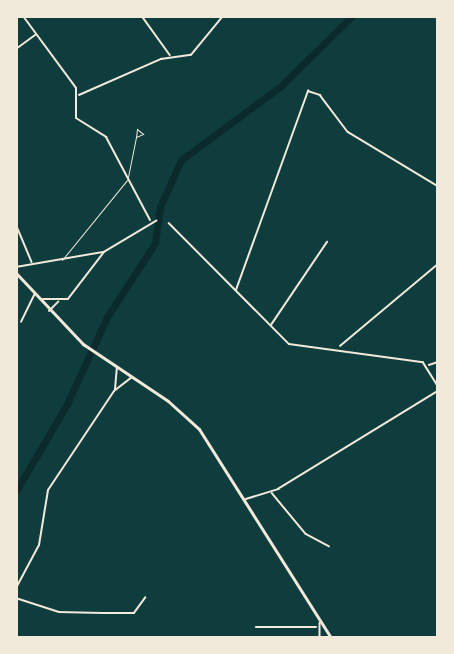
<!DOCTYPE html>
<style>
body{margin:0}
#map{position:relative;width:454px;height:654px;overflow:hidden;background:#0f3d3e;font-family:Inter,sans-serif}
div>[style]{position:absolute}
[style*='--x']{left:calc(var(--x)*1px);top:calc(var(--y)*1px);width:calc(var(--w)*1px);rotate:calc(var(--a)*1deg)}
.river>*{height:7px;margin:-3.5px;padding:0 3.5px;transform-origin:3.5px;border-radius:3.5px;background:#0a2a2b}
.service>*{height:1px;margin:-0.5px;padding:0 0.5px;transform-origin:0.5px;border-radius:0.5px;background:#f1e9da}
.minor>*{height:1.5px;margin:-0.75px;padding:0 0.75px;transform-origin:0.75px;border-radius:0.75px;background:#f1e9da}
.tertiary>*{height:2px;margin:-1px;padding:0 1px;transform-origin:1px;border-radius:1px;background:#f1e9da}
.primary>*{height:3px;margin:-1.5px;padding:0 1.5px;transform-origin:1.5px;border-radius:1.5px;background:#f1e9da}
span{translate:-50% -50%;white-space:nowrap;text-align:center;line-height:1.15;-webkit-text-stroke:4.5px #f1e9da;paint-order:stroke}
.frame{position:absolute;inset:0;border:18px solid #f1e9da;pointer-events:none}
</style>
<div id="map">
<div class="river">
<div style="--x:16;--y:491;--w:101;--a:-59.6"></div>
<div style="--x:67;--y:404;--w:96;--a:-65.3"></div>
<div style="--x:107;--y:317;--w:88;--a:-57"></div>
<div style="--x:155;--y:243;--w:36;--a:-82"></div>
<div style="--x:160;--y:207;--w:51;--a:-65.9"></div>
<div style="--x:181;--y:160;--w:124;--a:-36.5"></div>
<div style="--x:281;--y:86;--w:100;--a:-44.6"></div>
</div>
<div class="service">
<div style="--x:128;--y:177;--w:41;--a:-78.7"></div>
<div style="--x:136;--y:137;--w:8;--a:-23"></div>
<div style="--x:143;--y:134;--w:8;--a:-140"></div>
<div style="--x:137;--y:129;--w:8;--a:97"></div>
<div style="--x:62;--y:260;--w:103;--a:-50.9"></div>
</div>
<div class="minor">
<div style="--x:142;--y:16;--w:48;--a:54.3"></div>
<div style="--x:16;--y:49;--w:24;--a:-36"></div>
<div style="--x:79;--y:95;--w:90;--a:-23.7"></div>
<div style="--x:161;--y:59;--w:30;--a:-8"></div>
<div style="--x:191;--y:55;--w:50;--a:-50.6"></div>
<div style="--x:169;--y:223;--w:170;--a:45.2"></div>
<div style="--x:289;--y:344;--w:135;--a:7.7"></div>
<div style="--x:423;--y:362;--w:28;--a:58"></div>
<div style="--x:16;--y:224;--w:41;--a:67.2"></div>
<div style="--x:16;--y:267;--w:88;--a:-9.8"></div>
<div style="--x:236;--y:290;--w:212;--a:-70.1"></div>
<div style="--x:308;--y:91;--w:13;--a:18"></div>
<div style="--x:320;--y:95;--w:46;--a:52.9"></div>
<div style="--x:348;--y:132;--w:105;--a:31"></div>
<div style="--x:43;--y:299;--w:25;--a:0"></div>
<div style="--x:68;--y:299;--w:59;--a:-52.5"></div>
<div style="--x:104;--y:252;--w:61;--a:-30.8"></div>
<div style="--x:49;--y:311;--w:13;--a:-45"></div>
<div style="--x:21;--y:322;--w:30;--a:-64"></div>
<div style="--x:271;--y:325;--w:100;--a:-56"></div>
<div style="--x:340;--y:346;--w:128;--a:-39.9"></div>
<div style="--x:429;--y:365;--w:9;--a:-18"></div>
<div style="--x:272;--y:493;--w:53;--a:50.3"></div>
<div style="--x:306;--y:534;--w:26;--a:28"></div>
<div style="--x:246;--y:499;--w:34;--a:-17"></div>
<div style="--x:278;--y:489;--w:188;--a:-31.5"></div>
<div style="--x:16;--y:598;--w:45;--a:18"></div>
<div style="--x:59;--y:612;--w:43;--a:1.3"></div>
<div style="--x:102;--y:613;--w:32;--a:0"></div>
<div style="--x:134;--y:613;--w:19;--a:-54"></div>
<div style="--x:320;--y:623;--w:15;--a:90"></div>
<div style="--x:256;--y:627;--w:60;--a:0"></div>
</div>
<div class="tertiary">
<div style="--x:23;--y:16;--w:89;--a:53.6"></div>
<div style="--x:76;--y:88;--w:30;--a:90"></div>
<div style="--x:76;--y:118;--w:36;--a:32"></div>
<div style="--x:106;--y:137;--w:94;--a:62.1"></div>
<div style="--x:115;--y:389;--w:21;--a:-85"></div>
<div style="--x:16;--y:588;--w:49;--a:-61.9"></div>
<div style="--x:39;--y:545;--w:56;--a:-80.7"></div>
<div style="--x:48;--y:490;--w:119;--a:-56.3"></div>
<div style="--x:114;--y:391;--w:23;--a:-38"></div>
</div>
<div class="primary">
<div style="--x:16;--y:273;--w:98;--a:46.7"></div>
<div style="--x:83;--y:344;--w:102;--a:33.8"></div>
<div style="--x:168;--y:401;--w:42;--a:42.1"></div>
<div style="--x:199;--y:429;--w:247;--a:57.7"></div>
</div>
<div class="frame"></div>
</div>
